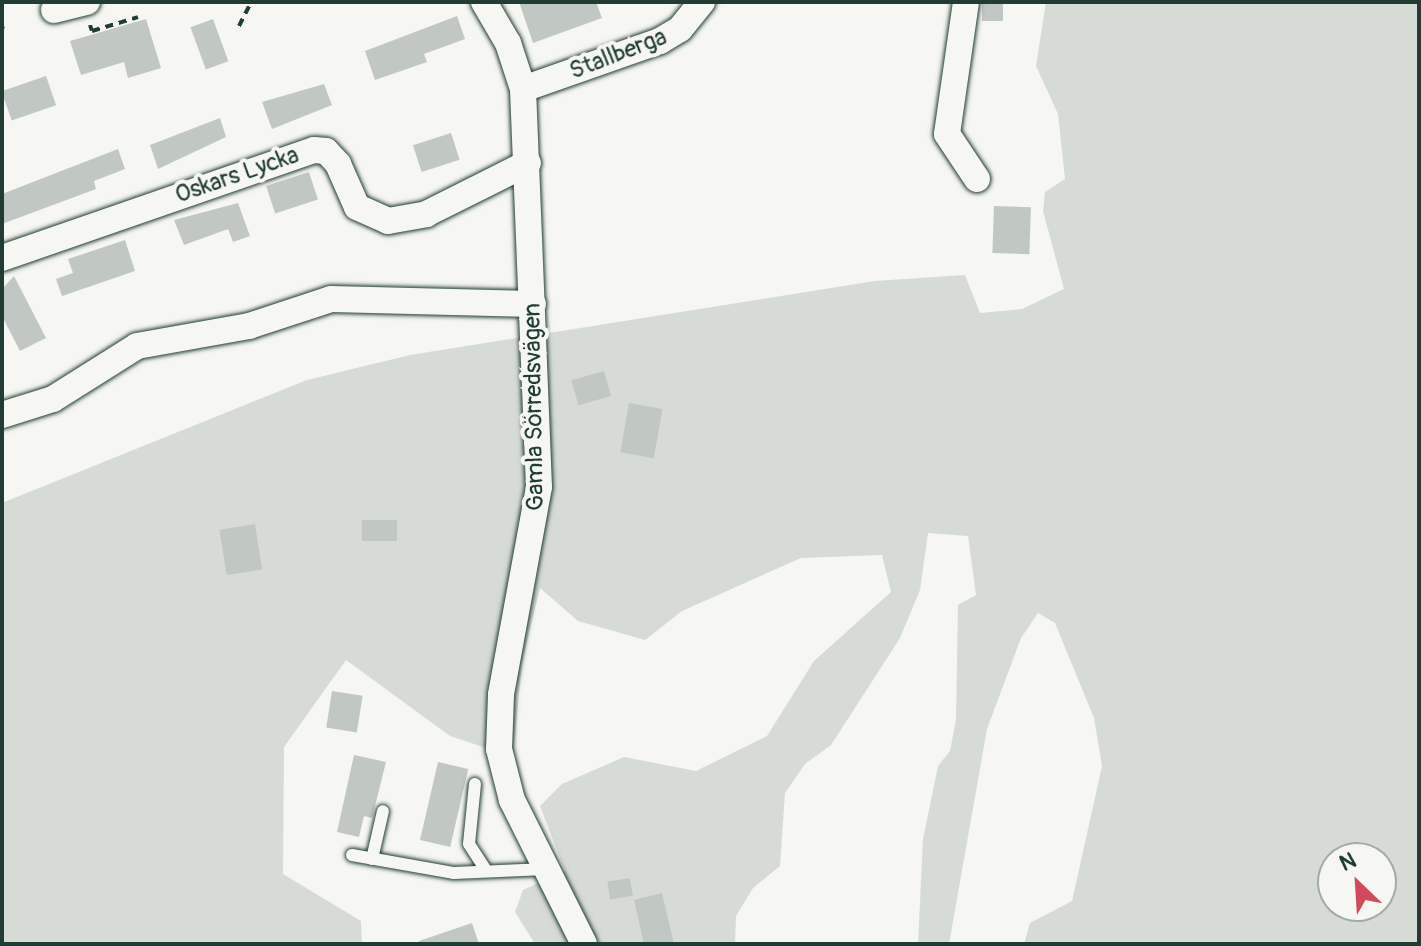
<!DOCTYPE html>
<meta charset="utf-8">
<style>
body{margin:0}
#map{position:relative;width:1421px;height:946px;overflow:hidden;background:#f6f6f2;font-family:Pangolin,sans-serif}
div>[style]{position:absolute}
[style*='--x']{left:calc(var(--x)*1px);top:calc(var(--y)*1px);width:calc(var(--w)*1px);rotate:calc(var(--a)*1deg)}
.green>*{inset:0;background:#d6dbd6}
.building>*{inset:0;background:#c1c8c3;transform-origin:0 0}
.path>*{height:4px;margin-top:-2px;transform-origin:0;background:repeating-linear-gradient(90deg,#1f3d34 0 8px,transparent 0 14px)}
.roads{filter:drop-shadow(0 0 2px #1f3d34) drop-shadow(0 0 2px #1f3d34)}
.lane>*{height:12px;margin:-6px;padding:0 6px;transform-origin:6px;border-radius:6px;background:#f6f6f2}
.street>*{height:26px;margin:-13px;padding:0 13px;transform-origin:13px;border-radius:13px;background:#f6f6f2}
span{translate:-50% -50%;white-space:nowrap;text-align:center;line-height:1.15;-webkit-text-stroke:8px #f6f6f2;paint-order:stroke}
.street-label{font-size:24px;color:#1f3d34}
.frame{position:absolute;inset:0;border:4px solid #1f3d34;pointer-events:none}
.north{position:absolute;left:1317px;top:842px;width:80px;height:80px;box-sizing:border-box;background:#f6f6f2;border:2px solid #a0aca6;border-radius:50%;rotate:335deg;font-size:22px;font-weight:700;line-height:32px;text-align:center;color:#1f3d34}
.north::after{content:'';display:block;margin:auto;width:28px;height:36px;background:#d1495b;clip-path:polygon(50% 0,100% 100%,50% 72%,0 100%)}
</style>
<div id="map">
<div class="green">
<div style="clip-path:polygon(evenodd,1046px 2px,1419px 2px,1419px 944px,1024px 944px,1030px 923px,1072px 901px,1102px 766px,1094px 718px,1055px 623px,1038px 613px,1021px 638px,987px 729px,949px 944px,918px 944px,923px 839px,938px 766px,950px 751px,956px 720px,958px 605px,976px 595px,968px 536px,928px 533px,920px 590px,900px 638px,831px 745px,805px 764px,785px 793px,780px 866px,753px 888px,736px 916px,735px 944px,535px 944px,515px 912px,523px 890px,565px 871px,540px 806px,562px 784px,624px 757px,696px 771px,767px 736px,814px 661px,891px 592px,882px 555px,801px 558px,682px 611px,645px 640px,578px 621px,540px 588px,522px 663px,513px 757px,450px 736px,346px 660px,284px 747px,283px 874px,361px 921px,362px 944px,2px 944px,2px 503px,307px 380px,410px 355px,875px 281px,965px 275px,980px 313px,1022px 309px,1064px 289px,1043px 211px,1045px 192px,1065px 179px,1058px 114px,1036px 66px,1046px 2px,1333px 858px,1381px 858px,1381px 906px,1333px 906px,1333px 858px)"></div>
</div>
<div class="building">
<div style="clip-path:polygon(519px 2px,596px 2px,602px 18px,533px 43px)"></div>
<div style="left:982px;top:2px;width:21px;height:19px"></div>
<div style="clip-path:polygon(457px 16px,465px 39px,424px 54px,427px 62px,375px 80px,365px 51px)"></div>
<div style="clip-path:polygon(146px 19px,161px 68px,128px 78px,124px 62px,81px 75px,70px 41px)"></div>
<div style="left:213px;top:19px;width:45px;height:24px;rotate:70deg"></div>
<div style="left:46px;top:76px;width:31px;height:47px;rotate:71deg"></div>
<div style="clip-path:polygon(324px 84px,332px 105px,272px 129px,262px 102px)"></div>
<div style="clip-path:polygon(220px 118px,226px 137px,158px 169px,150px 145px)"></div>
<div style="left:451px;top:133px;width:28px;height:40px;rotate:72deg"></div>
<div style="clip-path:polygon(118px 149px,125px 169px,94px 181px,96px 189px,2px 224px,2px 194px)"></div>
<div style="left:309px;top:172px;width:29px;height:45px;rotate:72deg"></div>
<div style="clip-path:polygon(238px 203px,250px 236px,233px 242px,228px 229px,184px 245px,174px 220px)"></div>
<div style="left:994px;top:206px;width:37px;height:47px;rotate:2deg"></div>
<div style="clip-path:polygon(125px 240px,135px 271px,62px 296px,56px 279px,73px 273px,68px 259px)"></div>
<div style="clip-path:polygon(14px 276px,46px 338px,20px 351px,2px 316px,2px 289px)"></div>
<div style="left:604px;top:371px;width:26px;height:34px;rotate:74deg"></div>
<div style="left:629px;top:403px;width:34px;height:50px;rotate:10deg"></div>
<div style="left:397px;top:520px;width:21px;height:35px;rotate:90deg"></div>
<div style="left:255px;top:524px;width:46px;height:36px;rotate:81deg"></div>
<div style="left:332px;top:691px;width:31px;height:37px;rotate:9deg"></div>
<div style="clip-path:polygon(354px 755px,386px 762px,372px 818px,364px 816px,359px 837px,337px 832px)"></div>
<div style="left:438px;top:762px;width:31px;height:80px;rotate:13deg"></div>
<div style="left:630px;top:878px;width:18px;height:23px;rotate:81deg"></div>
<div style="clip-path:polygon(662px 893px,674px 944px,644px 944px,634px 900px)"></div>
<div style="clip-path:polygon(472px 923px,479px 944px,419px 944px,419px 941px)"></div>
</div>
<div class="path">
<div style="--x:90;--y:25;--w:6;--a:72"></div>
<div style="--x:92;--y:31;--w:48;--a:-16.9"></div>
<div style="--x:2;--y:26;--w:3;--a:72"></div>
<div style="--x:239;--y:26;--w:27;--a:-63"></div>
</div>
<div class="roads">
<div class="lane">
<div style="--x:475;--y:784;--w:60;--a:95.7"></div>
<div style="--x:469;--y:844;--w:30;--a:57"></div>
<div style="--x:352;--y:855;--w:104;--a:10"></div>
<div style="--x:454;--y:873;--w:92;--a:-2.5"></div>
<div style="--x:372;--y:859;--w:49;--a:-77.1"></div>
</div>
<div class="street">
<div style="--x:484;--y:2;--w:48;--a:59.7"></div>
<div style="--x:508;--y:43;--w:48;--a:71.9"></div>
<div style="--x:523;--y:89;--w:398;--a:87.7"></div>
<div style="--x:539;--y:487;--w:211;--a:100.4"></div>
<div style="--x:501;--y:695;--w:54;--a:92.1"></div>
<div style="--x:499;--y:749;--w:53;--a:75.7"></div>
<div style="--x:512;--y:800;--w:161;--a:63.4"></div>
<div style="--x:966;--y:2;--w:133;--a:98.2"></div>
<div style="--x:947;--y:134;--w:54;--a:56.3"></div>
<div style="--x:54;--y:10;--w:34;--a:-14"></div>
<div style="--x:523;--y:89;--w:145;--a:-19.3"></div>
<div style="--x:660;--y:41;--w:23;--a:-31"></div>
<div style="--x:680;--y:29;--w:35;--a:-51"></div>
<div style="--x:2;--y:258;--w:330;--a:-19.1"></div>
<div style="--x:314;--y:150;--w:12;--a:5"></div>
<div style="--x:326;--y:151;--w:18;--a:47"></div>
<div style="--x:338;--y:164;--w:47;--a:66.2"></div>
<div style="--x:357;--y:207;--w:34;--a:24"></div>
<div style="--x:388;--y:221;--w:39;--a:-10"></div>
<div style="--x:426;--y:214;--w:114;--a:-26.6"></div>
<div style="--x:2;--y:415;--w:53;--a:-17.4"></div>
<div style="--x:53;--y:399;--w:99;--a:-32.2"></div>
<div style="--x:137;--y:346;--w:114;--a:-10.1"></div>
<div style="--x:249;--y:326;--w:86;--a:-18.2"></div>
<div style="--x:331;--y:299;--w:202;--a:1.4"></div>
</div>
</div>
<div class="street-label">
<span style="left:618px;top:54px;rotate:-21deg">Stallberga</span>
<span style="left:237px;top:175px;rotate:-19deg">Oskars Lycka</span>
<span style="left:534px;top:407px;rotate:-91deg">Gamla Sörredsvägen</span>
</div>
<div class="frame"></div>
<div class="north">N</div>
</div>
